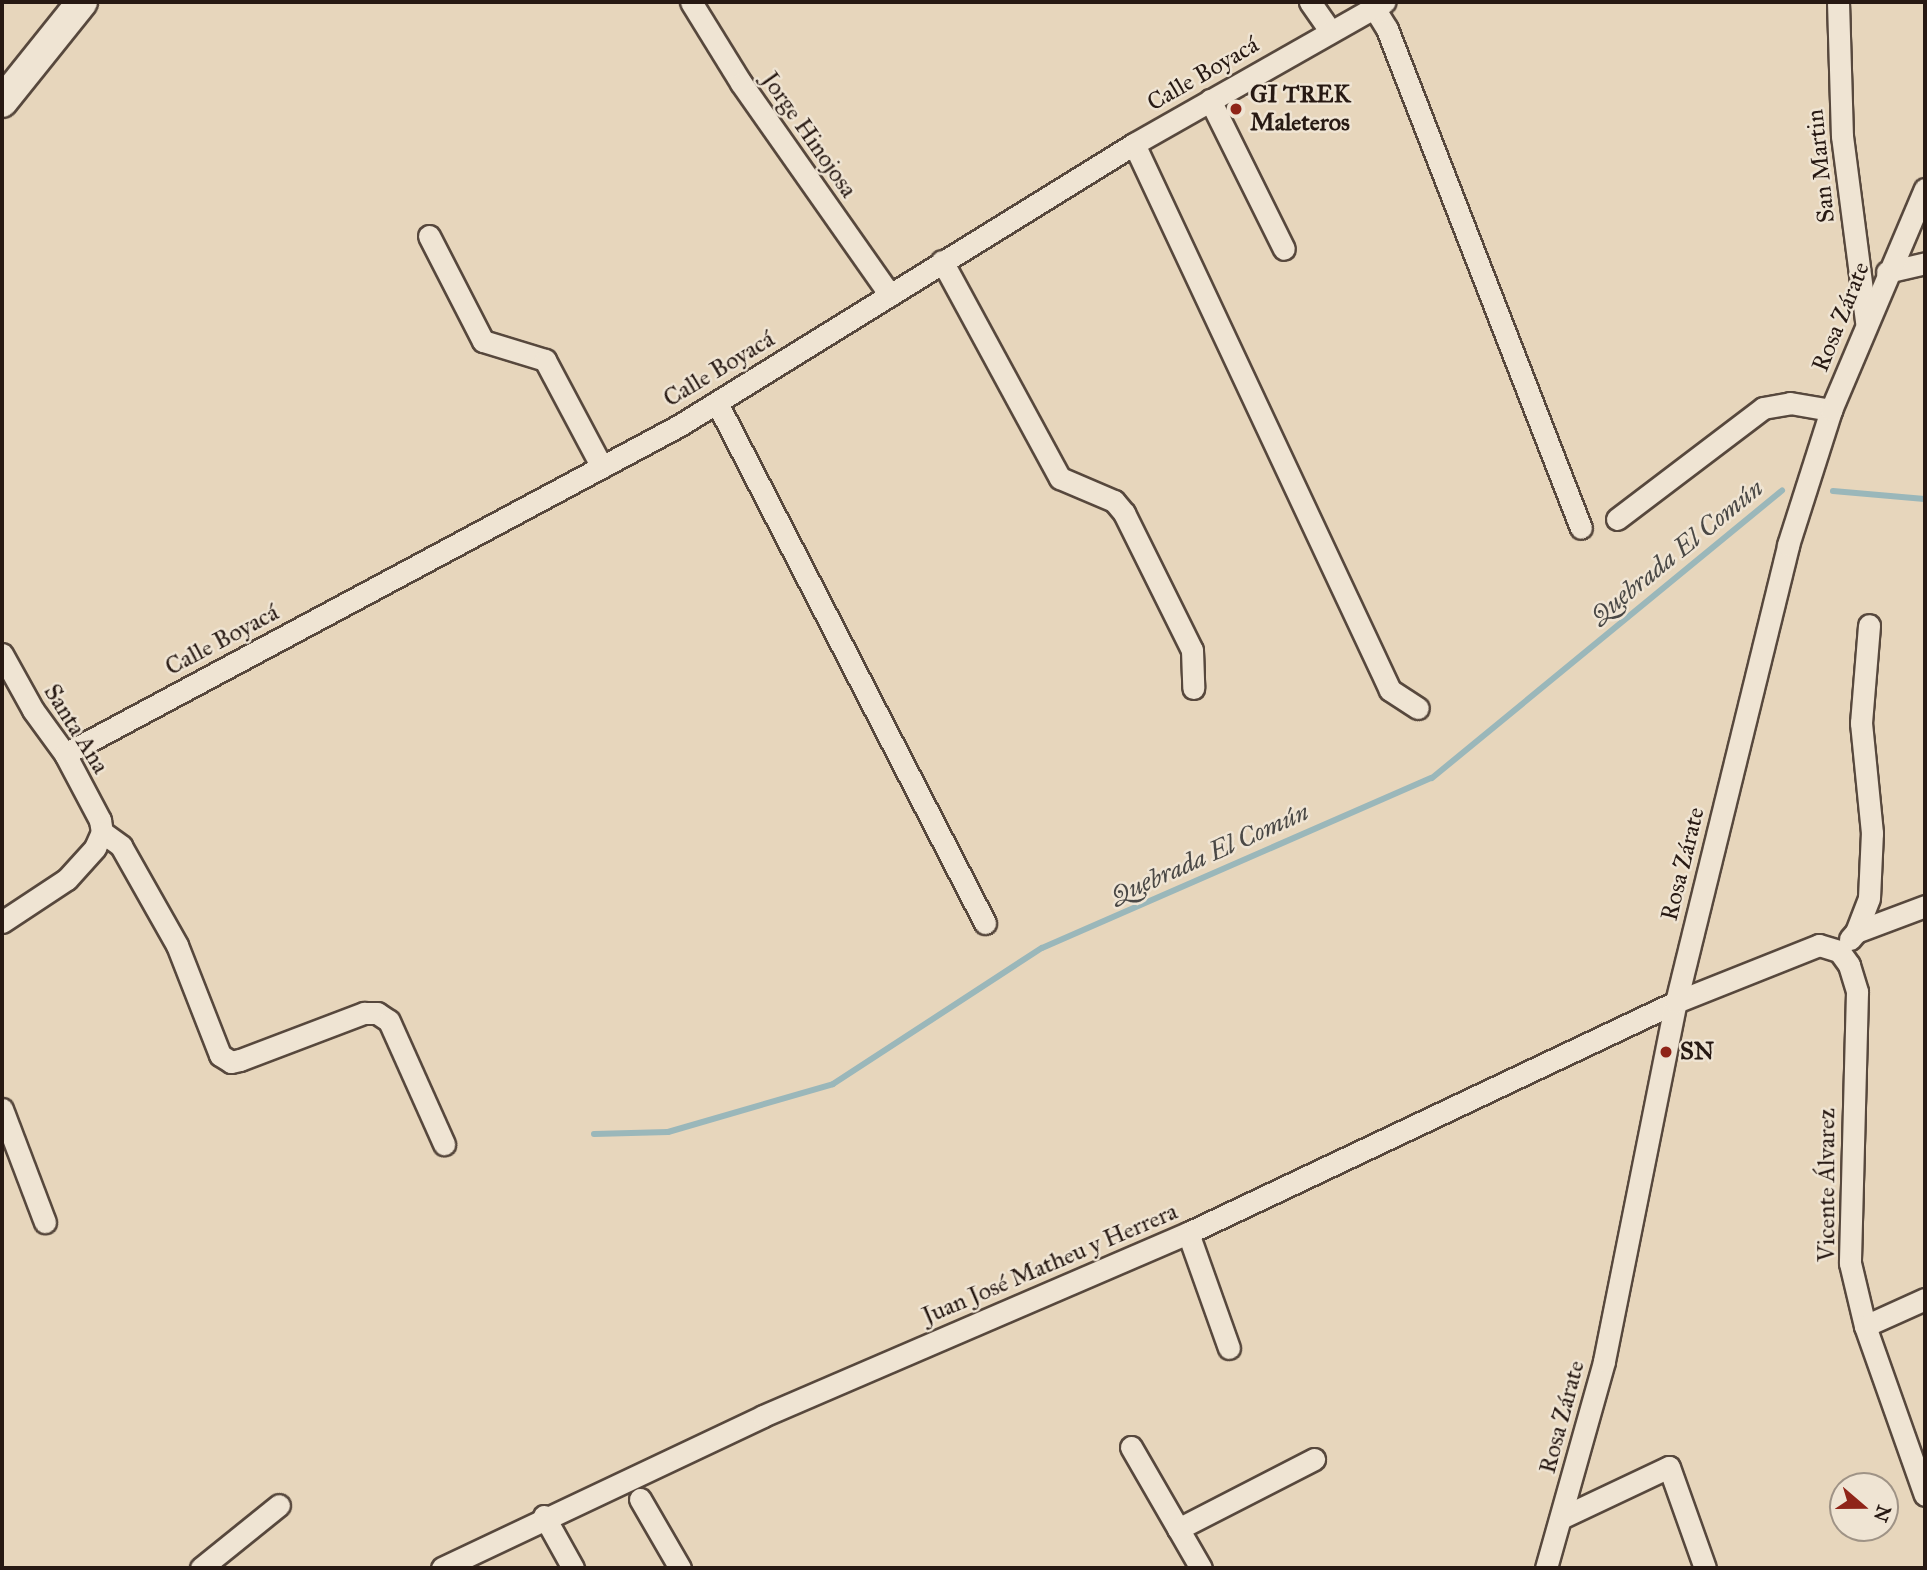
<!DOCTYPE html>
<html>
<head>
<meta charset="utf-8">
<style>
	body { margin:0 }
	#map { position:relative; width:1927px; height:1570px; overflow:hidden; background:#e7d6bc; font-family:"IM FELL Great Primer",serif }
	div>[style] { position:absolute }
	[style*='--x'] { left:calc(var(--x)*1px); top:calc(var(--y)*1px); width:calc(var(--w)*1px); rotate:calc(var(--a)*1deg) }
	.stream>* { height:6px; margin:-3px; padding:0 3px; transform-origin:3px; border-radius:3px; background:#9ab7ba }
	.roads { filter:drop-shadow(2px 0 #57483d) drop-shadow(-2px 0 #57483d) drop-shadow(0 2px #57483d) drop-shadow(0 -2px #57483d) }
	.street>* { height:21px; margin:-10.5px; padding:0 10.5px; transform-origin:10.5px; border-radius:10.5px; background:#efe4d3 }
	.secondary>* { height:30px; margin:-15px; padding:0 15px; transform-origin:15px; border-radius:15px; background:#efe4d3 }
	.dots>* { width:19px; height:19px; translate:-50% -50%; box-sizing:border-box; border:4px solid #efe4d3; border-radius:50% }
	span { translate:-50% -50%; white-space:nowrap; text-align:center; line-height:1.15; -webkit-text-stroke:5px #efe4d3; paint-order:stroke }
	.street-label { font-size:24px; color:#271913 }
	.poi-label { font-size:24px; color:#271913; font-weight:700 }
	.left { translate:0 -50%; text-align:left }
	.water-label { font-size:26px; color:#4a4845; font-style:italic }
	.frame { position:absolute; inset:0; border:4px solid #271913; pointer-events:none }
	.north { position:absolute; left:1829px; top:1472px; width:70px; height:70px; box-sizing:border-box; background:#efe4d3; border:2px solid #9f9386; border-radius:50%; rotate:110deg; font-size:19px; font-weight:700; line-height:28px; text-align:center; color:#271913 }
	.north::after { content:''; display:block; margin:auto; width:24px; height:32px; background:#8f2418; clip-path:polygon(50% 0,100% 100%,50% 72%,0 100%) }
</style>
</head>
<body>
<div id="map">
	<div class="stream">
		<i style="--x:1833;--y:491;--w:92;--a:5"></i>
		<i style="--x:594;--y:1134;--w:74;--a:-1.5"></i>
		<i style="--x:668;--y:1132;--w:172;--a:-16.2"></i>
		<i style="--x:833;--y:1084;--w:249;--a:-33.1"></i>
		<i style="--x:1042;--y:948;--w:425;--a:-23.6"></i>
		<i style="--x:1432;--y:778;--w:453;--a:-39.4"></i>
	</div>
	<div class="roads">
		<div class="street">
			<i style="--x:691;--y:2;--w:95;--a:58.3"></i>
			<i style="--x:741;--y:83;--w:259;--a:54.9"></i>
			<i style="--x:1310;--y:2;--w:35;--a:55"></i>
			<i style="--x:1838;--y:2;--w:134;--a:88.3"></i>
			<i style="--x:1842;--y:136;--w:188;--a:82.6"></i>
			<i style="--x:1374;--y:8;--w:25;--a:58"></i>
			<i style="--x:1387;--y:29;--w:535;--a:68.76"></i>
			<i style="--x:1210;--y:100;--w:166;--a:63.6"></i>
			<i style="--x:1134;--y:144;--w:603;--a:64.88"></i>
			<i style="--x:1390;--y:690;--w:33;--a:33"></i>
			<i style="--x:429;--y:236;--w:118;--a:62.8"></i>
			<i style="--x:483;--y:341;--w:65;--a:17"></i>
			<i style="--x:545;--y:360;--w:121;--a:62"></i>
			<i style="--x:942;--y:261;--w:247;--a:61.5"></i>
			<i style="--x:1060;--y:478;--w:59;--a:23.1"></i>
			<i style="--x:1114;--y:501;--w:16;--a:50"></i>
			<i style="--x:1124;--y:513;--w:153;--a:63.6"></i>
			<i style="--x:1192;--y:650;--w:38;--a:88"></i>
			<i style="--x:1887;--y:272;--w:39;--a:-13"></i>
			<i style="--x:717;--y:403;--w:585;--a:62.73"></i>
			<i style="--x:1617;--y:519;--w:183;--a:-37.2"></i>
			<i style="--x:1763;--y:408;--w:27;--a:-10"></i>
			<i style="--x:1790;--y:403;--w:42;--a:9.7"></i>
			<i style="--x:2;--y:654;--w:64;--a:61"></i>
			<i style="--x:33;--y:710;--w:54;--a:54"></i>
			<i style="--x:65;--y:754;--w:75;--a:62.1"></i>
			<i style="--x:100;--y:820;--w:12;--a:81"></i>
			<i style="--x:102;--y:832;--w:17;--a:114"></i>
			<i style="--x:95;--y:848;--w:42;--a:132.1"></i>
			<i style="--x:67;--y:879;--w:78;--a:146.5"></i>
			<i style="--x:65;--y:754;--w:697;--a:-28.14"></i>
			<i style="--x:680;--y:425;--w:534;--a:-31.76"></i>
			<i style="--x:1134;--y:144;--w:288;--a:-29.6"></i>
			<i style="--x:102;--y:832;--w:24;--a:36"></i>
			<i style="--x:121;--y:846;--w:114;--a:60.5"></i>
			<i style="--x:177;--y:945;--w:118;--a:68.6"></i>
			<i style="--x:220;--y:1055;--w:13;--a:32"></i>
			<i style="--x:231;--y:1062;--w:9;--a:-13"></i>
			<i style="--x:240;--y:1060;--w:133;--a:-20.8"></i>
			<i style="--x:364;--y:1013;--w:13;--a:0"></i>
			<i style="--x:377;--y:1013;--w:14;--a:34"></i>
			<i style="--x:389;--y:1021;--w:135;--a:65.9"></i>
			<i style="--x:1856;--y:932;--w:36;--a:-69"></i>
			<i style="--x:1869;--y:898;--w:65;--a:-87.4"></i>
			<i style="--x:1872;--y:833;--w:111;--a:-95.7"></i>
			<i style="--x:1861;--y:723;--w:98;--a:-85.3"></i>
			<i style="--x:1850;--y:939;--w:9;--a:-49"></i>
			<i style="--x:1856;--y:932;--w:74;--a:-20.6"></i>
			<i style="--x:1839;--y:951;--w:17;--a:54"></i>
			<i style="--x:1849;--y:965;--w:28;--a:73"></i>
			<i style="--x:1857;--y:992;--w:271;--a:91.5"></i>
			<i style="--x:1850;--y:1263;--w:65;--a:76.6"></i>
			<i style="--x:1865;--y:1326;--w:179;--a:70.5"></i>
			<i style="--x:2;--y:1109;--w:121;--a:69.2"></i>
			<i style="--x:1188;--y:1233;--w:122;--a:70.4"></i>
			<i style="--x:1865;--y:1326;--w:66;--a:-24.2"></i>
			<i style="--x:1131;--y:1447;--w:140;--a:60"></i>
			<i style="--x:640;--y:1499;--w:80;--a:59.9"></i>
			<i style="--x:544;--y:1516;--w:60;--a:60.9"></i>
			<i style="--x:1563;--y:1517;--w:117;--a:-25.3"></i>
			<i style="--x:1669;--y:1467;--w:107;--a:70.4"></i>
			<i style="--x:1178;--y:1529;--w:153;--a:-27.2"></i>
			<i style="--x:201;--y:1568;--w:100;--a:-38.9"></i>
			<i style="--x:442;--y:1568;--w:355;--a:-25.3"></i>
			<i style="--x:763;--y:1416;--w:463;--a:-23.3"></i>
			<i style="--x:1188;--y:1233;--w:540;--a:-25.33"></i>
			<i style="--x:1676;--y:1002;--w:154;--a:-21.7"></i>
			<i style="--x:1819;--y:945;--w:21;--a:17"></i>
			<i style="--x:1546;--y:1568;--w:215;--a:-74.3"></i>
			<i style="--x:1604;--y:1361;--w:366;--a:-78.7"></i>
			<i style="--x:1676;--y:1002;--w:471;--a:-76.2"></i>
			<i style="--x:1788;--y:545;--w:142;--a:-72.3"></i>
			<i style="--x:1831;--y:410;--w:240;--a:-67"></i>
		</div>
		<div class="secondary">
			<i style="--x:2;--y:102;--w:128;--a:-51.3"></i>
		</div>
	</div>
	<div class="dots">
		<i style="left:1236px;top:109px;background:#8f2418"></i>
		<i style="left:1666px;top:1052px;background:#8f2418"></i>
	</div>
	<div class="street-label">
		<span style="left:1203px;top:74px;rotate:-30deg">Calle Boyacá</span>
		<span style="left:809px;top:135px;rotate:55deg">Jorge Hinojosa</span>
		<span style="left:1821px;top:166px;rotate:-96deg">San Martin</span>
		<span style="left:1841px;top:317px;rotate:-68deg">Rosa Zárate</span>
		<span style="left:719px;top:369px;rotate:-31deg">Calle Boyacá</span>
		<span style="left:222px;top:640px;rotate:-28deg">Calle Boyacá</span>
		<span style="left:76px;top:729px;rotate:58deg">Santa Ana</span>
		<span style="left:1683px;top:864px;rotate:-76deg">Rosa Zárate</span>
		<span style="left:1827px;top:1185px;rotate:-90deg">Vicente Álvarez</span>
		<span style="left:1050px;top:1264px;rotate:-23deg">Juan José Matheu y Herrera</span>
		<span style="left:1562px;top:1417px;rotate:-75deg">Rosa Zárate</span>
	</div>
	<div class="poi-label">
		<span class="left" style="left:1250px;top:109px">GI TREK<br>Maleteros</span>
		<span class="left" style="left:1680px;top:1052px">SN</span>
	</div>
	<div class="water-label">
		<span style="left:1677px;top:552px;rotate:-39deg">Quebrada El Común</span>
		<span style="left:1210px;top:854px;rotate:-24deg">Quebrada El Común</span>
	</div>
	<div class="frame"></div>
	<div class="north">N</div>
</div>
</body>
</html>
